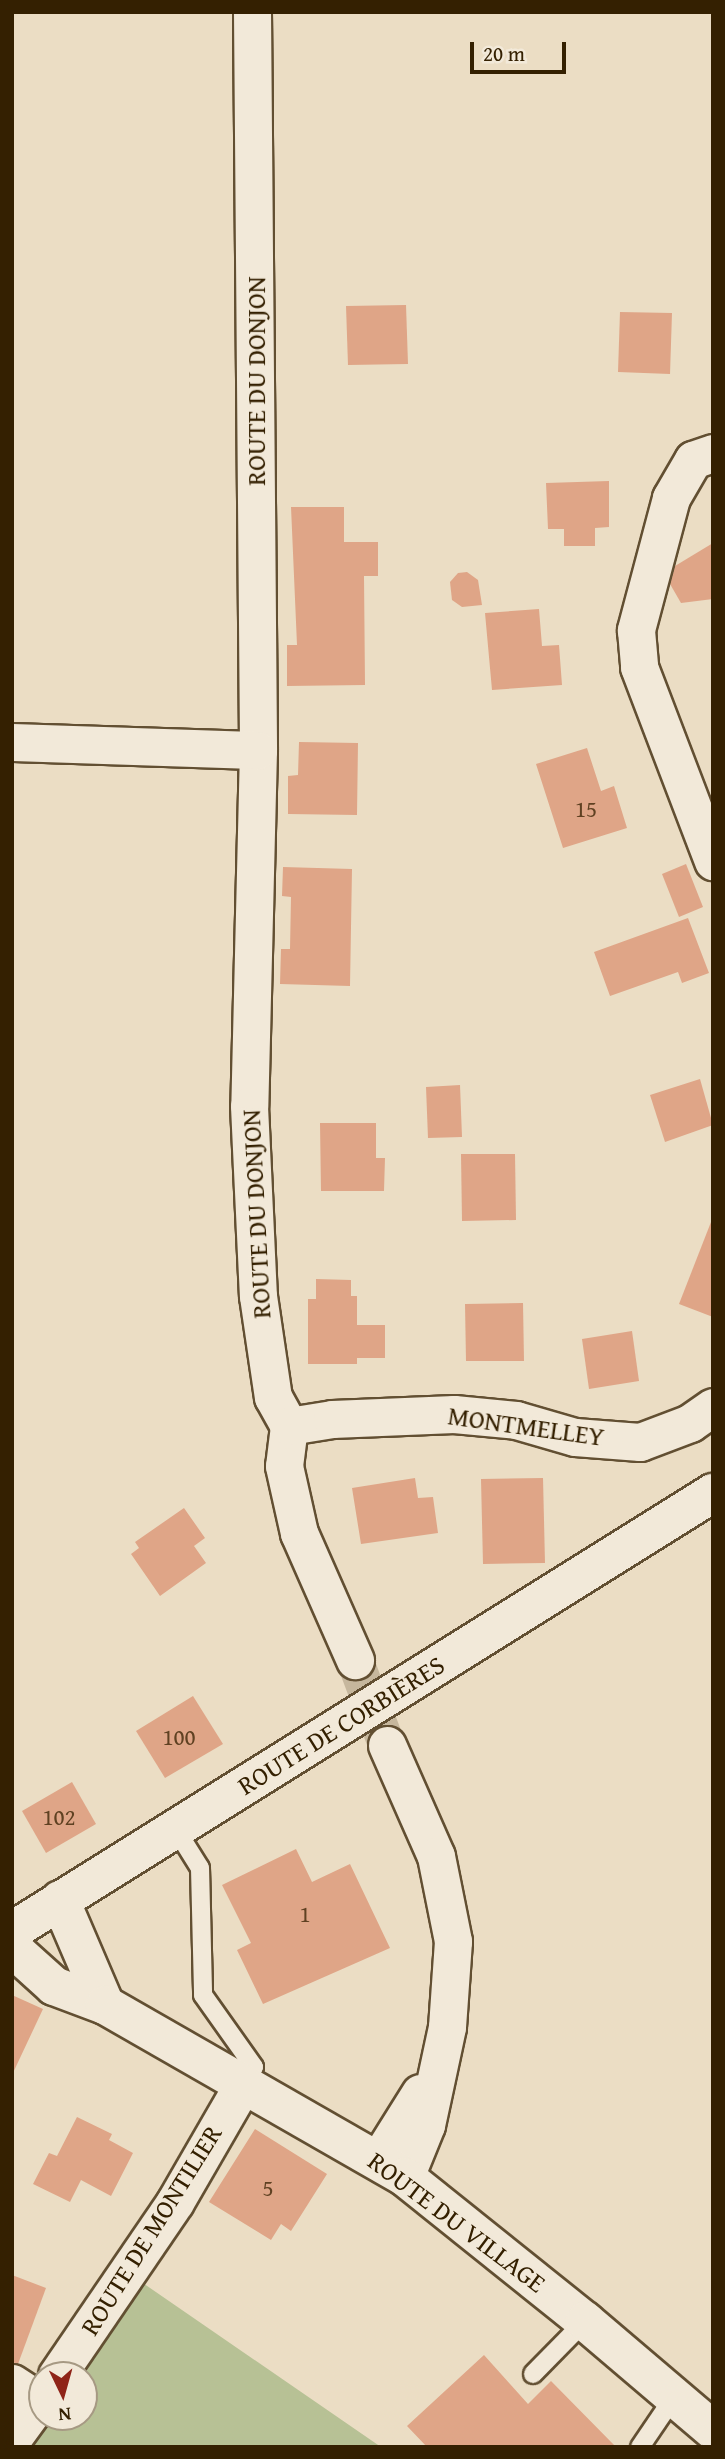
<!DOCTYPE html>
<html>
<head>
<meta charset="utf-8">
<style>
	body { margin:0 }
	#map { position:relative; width:725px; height:2459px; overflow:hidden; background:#ebddc4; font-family:"Gentium Book Plus",serif }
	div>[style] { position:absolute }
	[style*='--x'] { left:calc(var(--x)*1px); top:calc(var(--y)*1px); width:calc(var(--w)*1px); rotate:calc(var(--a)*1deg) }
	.green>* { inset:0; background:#b7c195 }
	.building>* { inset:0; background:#dfa587 }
	.minor-tunnel>* { height:37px; margin-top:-18.5px; transform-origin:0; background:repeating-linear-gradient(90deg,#c6b79d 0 37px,transparent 0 55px) }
	.roads { filter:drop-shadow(2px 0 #624f32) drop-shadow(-2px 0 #624f32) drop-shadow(0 2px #624f32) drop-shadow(0 -2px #624f32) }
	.service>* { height:18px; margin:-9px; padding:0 9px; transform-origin:9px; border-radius:9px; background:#f2e9d9 }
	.minor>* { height:37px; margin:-18.5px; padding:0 18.5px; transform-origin:18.5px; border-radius:18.5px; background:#f2e9d9 }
	.tertiary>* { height:38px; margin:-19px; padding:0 19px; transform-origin:19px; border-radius:19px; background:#f2e9d9 }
	.secondary>* { height:38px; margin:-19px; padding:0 19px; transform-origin:19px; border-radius:19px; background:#f2e9d9 }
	span { translate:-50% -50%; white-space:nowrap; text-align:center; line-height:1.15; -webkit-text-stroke:5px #f2e9d9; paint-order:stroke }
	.number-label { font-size:23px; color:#5f4122 }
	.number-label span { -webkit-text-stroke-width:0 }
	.street-label { font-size:26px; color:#342001 }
	.frame { position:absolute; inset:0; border:14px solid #342001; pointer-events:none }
	.north { position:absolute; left:28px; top:2361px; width:70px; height:70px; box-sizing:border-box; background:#f2e9d9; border:2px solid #a69983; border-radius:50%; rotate:175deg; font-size:19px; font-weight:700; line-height:28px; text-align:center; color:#342001 }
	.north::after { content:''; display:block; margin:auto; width:24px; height:32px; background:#8f2418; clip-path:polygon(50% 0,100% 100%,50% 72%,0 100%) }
	.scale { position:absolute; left:470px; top:42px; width:96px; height:32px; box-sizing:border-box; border:4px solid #342001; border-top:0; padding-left:9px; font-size:21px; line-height:24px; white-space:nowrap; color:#342001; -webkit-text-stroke:5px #f2e9d9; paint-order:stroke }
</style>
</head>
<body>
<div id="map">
	<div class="green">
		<i style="clip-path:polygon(137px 2279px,381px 2447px,26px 2447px,42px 2417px,84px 2417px,84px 2375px,70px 2375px)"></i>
	</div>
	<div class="building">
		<i style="clip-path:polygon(406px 305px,408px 364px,348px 365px,346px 306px)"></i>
		<i style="clip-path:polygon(620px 312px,672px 313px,670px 374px,618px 372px)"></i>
		<i style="clip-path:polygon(609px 481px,609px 527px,595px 528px,595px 546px,564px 546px,564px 529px,548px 529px,546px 483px)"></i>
		<i style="clip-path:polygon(291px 507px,344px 507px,344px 542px,378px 542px,378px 576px,364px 576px,365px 685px,287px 686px,287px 645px,297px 645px)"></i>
		<i style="clip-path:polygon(713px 543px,713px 599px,681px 603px,670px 584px,675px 566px)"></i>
		<i style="clip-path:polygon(467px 572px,478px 580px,482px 605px,462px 607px,452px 600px,450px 582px,458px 573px)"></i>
		<i style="clip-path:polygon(539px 609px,542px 646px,559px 645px,562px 685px,492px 690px,485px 613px)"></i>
		<i style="clip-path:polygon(299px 742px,358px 743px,357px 815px,288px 814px,288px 776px,298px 775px)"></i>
		<i style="clip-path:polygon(587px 748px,601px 791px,614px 786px,627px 828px,563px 848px,536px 764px)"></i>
		<i style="clip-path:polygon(686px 864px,703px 907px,679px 917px,662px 874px)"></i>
		<i style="clip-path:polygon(283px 867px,352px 869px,350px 986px,280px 984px,281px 949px,290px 949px,291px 897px,282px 896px)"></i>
		<i style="clip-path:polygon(688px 918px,709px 973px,682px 983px,678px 972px,610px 996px,594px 952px)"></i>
		<i style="clip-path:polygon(700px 1079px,713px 1125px,665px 1142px,650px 1095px)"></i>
		<i style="clip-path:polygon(460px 1085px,462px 1137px,428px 1138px,426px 1087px)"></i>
		<i style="clip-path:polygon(320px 1123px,376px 1123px,376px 1158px,385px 1158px,384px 1191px,321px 1191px)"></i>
		<i style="clip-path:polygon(461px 1154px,515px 1154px,516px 1220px,462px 1221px)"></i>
		<i style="clip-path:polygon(711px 1222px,713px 1223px,713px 1317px,679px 1304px)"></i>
		<i style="clip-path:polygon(316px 1279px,351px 1280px,351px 1296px,357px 1296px,357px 1325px,385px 1325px,385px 1358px,357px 1358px,357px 1364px,308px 1364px,308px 1299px,316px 1299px)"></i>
		<i style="clip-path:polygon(523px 1303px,524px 1361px,466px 1361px,465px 1304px)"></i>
		<i style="clip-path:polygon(632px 1331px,639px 1381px,589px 1389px,582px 1339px)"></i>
		<i style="clip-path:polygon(415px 1478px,418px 1498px,433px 1497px,438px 1533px,361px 1544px,352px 1488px)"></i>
		<i style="clip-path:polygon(543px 1478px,545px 1563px,483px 1564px,481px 1479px)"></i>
		<i style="clip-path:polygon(184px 1508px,205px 1538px,194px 1546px,206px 1563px,160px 1596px,131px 1554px,139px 1548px,135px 1542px)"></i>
		<i style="clip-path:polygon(193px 1696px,223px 1744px,165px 1778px,136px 1731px)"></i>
		<i style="clip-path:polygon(72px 1782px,96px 1824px,46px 1853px,22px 1811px)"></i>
		<i style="clip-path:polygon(296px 1849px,312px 1882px,350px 1864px,390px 1948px,263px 2004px,237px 1950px,251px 1943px,222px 1885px)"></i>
		<i style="clip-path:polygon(12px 1995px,43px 2009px,12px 2075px)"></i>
		<i style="clip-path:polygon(77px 2117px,112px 2134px,109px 2140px,133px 2153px,111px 2196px,81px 2180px,70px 2202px,33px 2184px,49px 2153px,57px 2156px)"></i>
		<i style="clip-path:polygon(255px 2129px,327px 2174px,291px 2231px,281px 2224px,271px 2240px,209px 2202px)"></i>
		<i style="clip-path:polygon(12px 2275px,46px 2288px,18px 2364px,12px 2362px)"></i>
		<i style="clip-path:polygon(484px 2355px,528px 2404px,551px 2381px,616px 2447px,427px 2447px,407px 2426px)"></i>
	</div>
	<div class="minor-tunnel">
		<i style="--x:355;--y:1660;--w:91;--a:69.4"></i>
	</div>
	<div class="roads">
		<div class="service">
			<i style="--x:175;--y:1828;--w:47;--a:58"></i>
			<i style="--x:200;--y:1868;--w:127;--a:88.6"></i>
			<i style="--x:203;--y:1995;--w:88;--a:54.7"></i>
			<i style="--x:254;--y:2067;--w:20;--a:123"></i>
			<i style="--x:533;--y:2374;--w:74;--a:-45.5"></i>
			<i style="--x:640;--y:2447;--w:60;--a:-55.8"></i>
		</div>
		<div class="minor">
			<i style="--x:252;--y:12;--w:738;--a:89.53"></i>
			<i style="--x:258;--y:750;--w:356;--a:91.4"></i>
			<i style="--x:249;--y:1106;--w:190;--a:87.3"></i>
			<i style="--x:258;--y:1296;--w:102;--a:81.6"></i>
			<i style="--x:273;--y:1397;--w:33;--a:61"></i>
			<i style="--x:289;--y:1426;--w:40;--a:97.1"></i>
			<i style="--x:284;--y:1466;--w:69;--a:77.4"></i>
			<i style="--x:299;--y:1533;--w:139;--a:66.2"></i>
			<i style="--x:713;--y:453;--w:21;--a:161"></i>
			<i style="--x:693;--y:460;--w:44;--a:120.1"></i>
			<i style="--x:671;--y:498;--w:137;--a:104.9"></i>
			<i style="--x:636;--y:630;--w:37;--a:85"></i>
			<i style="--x:639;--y:667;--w:208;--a:69.1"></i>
			<i style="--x:12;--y:742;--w:246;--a:1.9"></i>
			<i style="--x:289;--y:1426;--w:44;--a:-9.2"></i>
			<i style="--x:332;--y:1419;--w:122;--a:-2.3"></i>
			<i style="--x:454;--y:1414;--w:62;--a:5.5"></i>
			<i style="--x:516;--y:1420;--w:61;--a:16.1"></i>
			<i style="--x:575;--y:1437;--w:65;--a:4.4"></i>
			<i style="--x:640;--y:1442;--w:53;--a:-20.8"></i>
			<i style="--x:690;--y:1423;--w:28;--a:-35"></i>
			<i style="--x:387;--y:1745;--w:121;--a:66.2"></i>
			<i style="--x:436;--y:1856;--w:87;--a:78.7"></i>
			<i style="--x:453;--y:1941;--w:86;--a:94"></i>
			<i style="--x:447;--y:2027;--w:100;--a:102.1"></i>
			<i style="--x:426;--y:2125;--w:56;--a:112"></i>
			<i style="--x:378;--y:2160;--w:79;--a:-57.9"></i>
			<i style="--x:57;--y:2375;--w:209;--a:-55.7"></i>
			<i style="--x:175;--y:2202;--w:136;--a:-60"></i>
			<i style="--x:12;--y:2383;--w:33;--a:33"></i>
			<i style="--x:12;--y:2439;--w:51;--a:-53.8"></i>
		</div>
		<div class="tertiary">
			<i style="--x:60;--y:1900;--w:114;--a:66.8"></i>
			<i style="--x:12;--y:1948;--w:57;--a:42.1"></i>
			<i style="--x:54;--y:1986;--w:54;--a:20.4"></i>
			<i style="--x:105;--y:2005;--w:346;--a:29.8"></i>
			<i style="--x:405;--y:2177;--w:231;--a:38.7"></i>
			<i style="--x:585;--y:2321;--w:168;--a:40.4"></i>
		</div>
		<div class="secondary">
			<i style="--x:12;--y:1931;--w:827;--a:-32"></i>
		</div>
	</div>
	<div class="number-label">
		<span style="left:586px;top:809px">15</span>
		<span style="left:179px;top:1737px">100</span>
		<span style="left:59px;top:1817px">102</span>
		<span style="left:305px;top:1914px">1</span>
		<span style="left:268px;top:2188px">5</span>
	</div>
	<div class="street-label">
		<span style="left:256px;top:381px;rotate:-90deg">ROUTE DU DONJON</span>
		<span style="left:256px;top:1214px;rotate:-93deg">ROUTE DU DONJON</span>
		<span style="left:526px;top:1426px;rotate:8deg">MONTMELLEY</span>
		<span style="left:341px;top:1725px;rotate:-32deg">ROUTE DE CORBIÈRES</span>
		<span style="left:457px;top:2222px;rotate:37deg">ROUTE DU VILLAGE</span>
		<span style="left:151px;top:2230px;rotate:-58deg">ROUTE DE MONTILIER</span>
	</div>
	<div class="frame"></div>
	<div class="north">N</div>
	<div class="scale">20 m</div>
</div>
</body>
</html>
